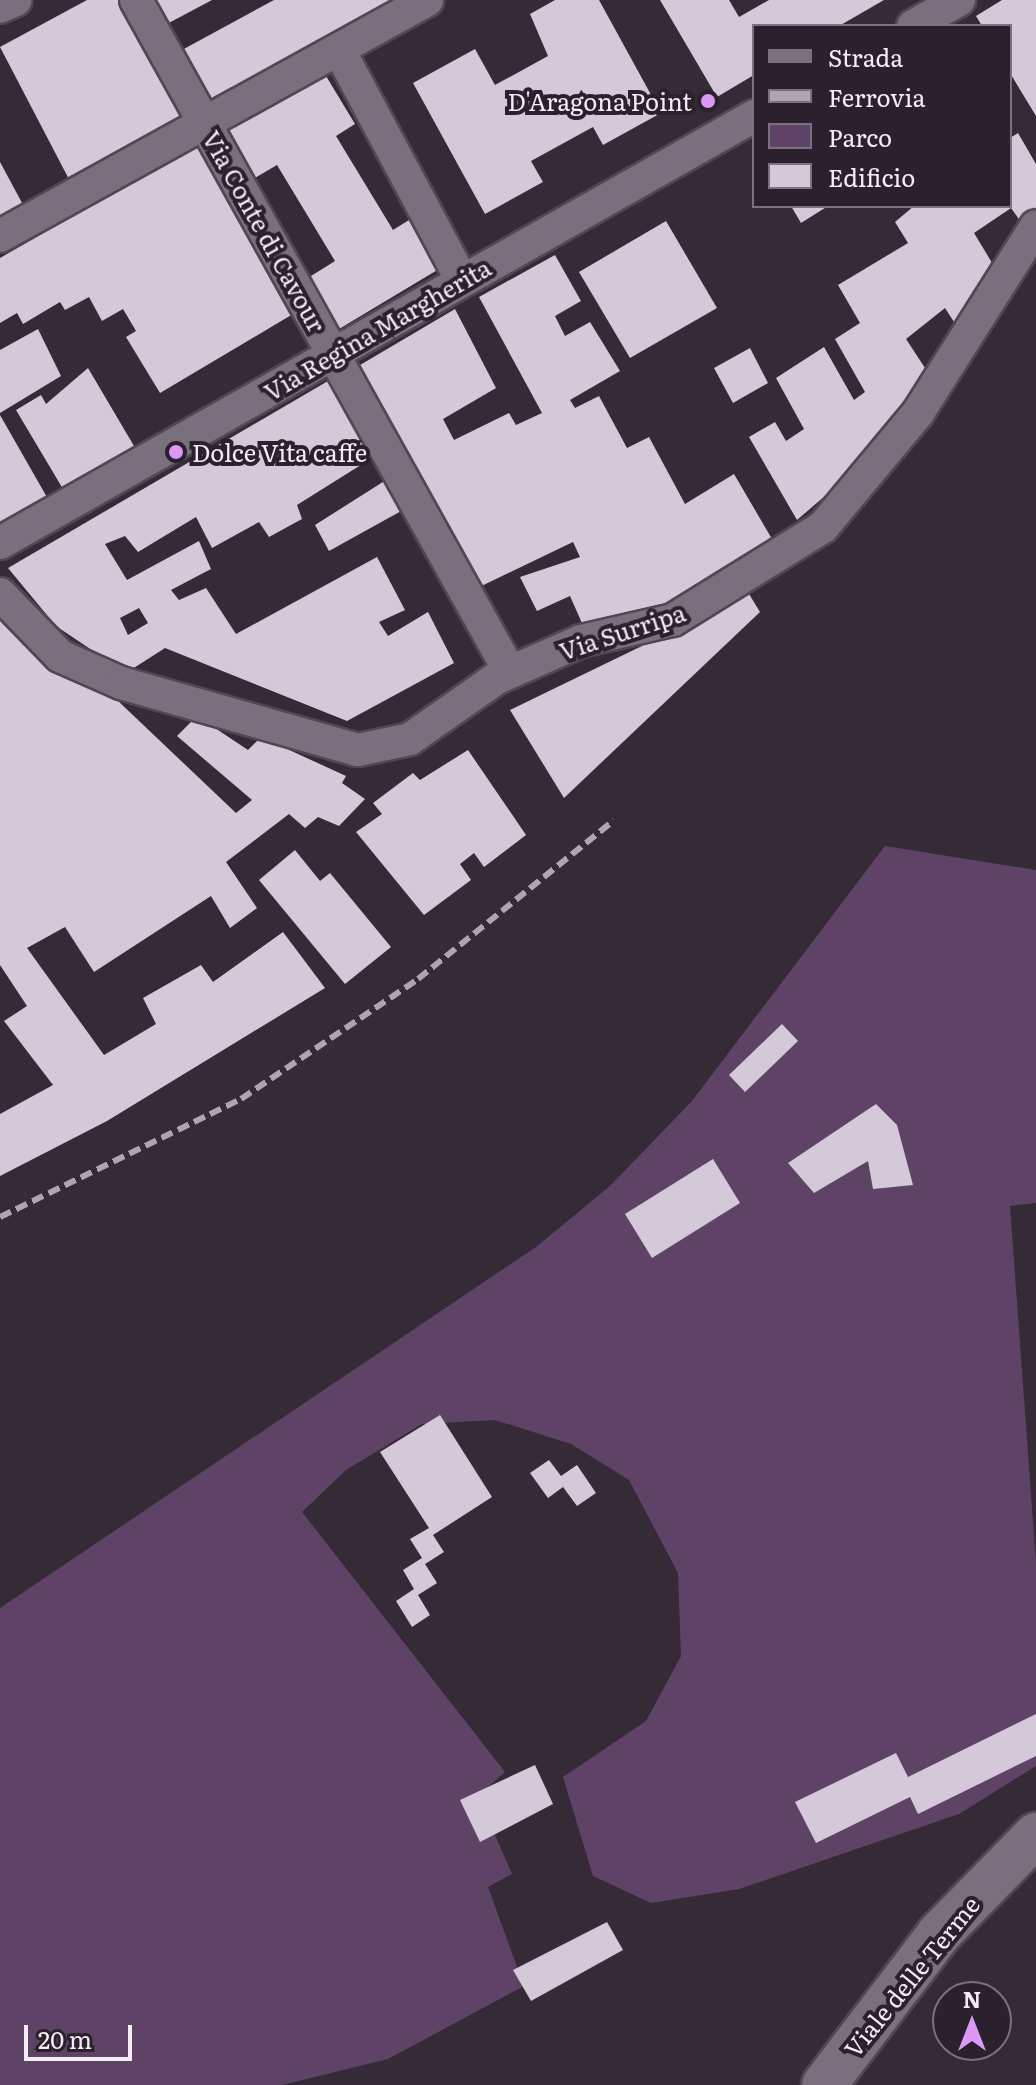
<!DOCTYPE html>
<html>
<head>
<meta charset="utf-8">
<style>
	body { margin:0 }
	#map { position:relative; width:1036px; height:2085px; overflow:hidden; background:#342b37; font-family:Literata,serif }
	div>[style] { position:absolute }
	[style*='--x'] { left:calc(var(--x)*1px); top:calc(var(--y)*1px); width:calc(var(--w)*1px); rotate:calc(var(--a)*1deg) }
	.green>* { inset:0; background:#5e4367 }
	.building>* { inset:0; background:#d4c9d8 }
	.roads { filter:drop-shadow(2px 0 #4f4851) drop-shadow(-2px 0 #4f4851) drop-shadow(0 2px #4f4851) drop-shadow(0 -2px #4f4851) }
	.minor>* { height:32px; margin:-16px; padding:0 16px; transform-origin:16px; border-radius:16px; background:#796f7d }
	.secondary>* { height:44px; margin:-22px; padding:0 22px; transform-origin:22px; border-radius:22px; background:#796f7d }
	.rail>* { height:6px; margin-top:-3px; transform-origin:0; background:repeating-linear-gradient(90deg,#aca6ae 0 12px,transparent 0 18px) }
	.dots>* { width:22px; height:22px; translate:-50% -50%; box-sizing:border-box; border:4px solid #2a212d; border-radius:50% }
	span { translate:-50% -50%; white-space:nowrap; text-align:center; line-height:1.15; -webkit-text-stroke:8px #2a212d; paint-order:stroke }
	.poi-label { font-size:24px; color:#f2edf4 }
	.right { translate:-100% -50%; text-align:right }
	.left { translate:0 -50%; text-align:left }
	.street-label { font-size:24px; color:#f2edf4 }
	.legend { position:absolute; left:752px; top:24px; width:260px; height:184px; box-sizing:border-box; background:#2a212d; border:2px solid #7a737d; margin:0; padding:10px 14px; list-style:none; font-size:24px; color:#f2edf4 }
	.legend li { display:flex; align-items:center; gap:16px; height:40px }
	.legend b { width:40px; border:2px solid #7a737d }
	.north { position:absolute; left:932px; top:1981px; width:80px; height:80px; box-sizing:border-box; background:#2a212d; border:2px solid #7a737d; border-radius:50%; rotate:0deg; font-size:22px; font-weight:700; line-height:32px; text-align:center; color:#f2edf4 }
	.north::after { content:''; display:block; margin:auto; width:28px; height:36px; background:#dc99f4; clip-path:polygon(50% 0,100% 100%,50% 72%,0 100%) }
	.scale { position:absolute; left:24px; top:2025px; width:108px; height:36px; box-sizing:border-box; border:4px solid #f2edf4; border-top:0; padding-left:10px; font-size:24px; line-height:28px; white-space:nowrap; color:#f2edf4; -webkit-text-stroke:6px #2a212d; paint-order:stroke }
</style>
</head>
<body>
<div id="map">
	<div class="green">
		<i style="clip-path:polygon(885px 846px,1036px 870px,1036px 1203px,1010px 1206px,1036px 1563px,1036px 1766px,959px 1814px,739px 1889px,651px 1903px,593px 1876px,563px 1777px,646px 1721px,681px 1656px,678px 1573px,629px 1480px,571px 1444px,495px 1420px,422px 1424px,346px 1470px,302px 1512px,505px 1772px,478px 1796px,512px 1874px,488px 1887px,524px 1986px,388px 2059px,282px 2085px,0 2085px,0 1608px,536px 1247px,610px 1186px,692px 1101px)"></i>
	</div>
	<div class="building">
		<i style="clip-path:polygon(87px 0,126px 0,191px 120px,72px 185px,0 47px)"></i>
		<i style="clip-path:polygon(152px 0,212px 0,165px 25px)"></i>
		<i style="clip-path:polygon(274px 0,403px 0,212px 104px,182px 50px)"></i>
		<i style="clip-path:polygon(555px 0,599px 0,661px 113px,603px 145px,593px 127px,531px 161px,543px 182px,485px 214px,413px 83px,475px 49px,495px 85px,548px 56px,530px 14px)"></i>
		<i style="clip-path:polygon(660px 0,729px 0,739px 17px,769px 0,884px 0,839px 26px,754px 26px,754px 75px,717px 97px)"></i>
		<i style="clip-path:polygon(1002px 0,1036px 0,1036px 116px,1010px 73px,1010px 26px,982px 26px,976px 16px)"></i>
		<i style="clip-path:polygon(323px 71px,355px 124px,336px 136px,393px 230px,409px 220px,439px 269px,334px 332px,303px 281px,335px 261px,277px 165px,248px 182px,219px 134px)"></i>
		<i style="clip-path:polygon(1018px 133px,1036px 164px,1036px 212px,1024px 226px,1011px 208px,974px 233px,994px 266px,956px 325px,945px 308px,906px 339px,927px 371px,854px 471px,797px 520px,749px 437px,775px 422px,786px 441px,804px 429px,776px 378px,824px 347px,854px 400px,865px 392px,835px 339px,860px 323px,838px 285px,908px 243px,895px 222px,914px 206px,1010px 206px,1010px 138px)"></i>
		<i style="clip-path:polygon(201px 142px,293px 314px,160px 393px,126px 337px,136px 331px,123px 309px,102px 321px,89px 297px,65px 310px,60px 302px,23px 324px,17px 313px,0 323px,0 258px)"></i>
		<i style="clip-path:polygon(0 162px,28px 214px,0 229px)"></i>
		<i style="clip-path:polygon(791px 206px,828px 206px,801px 223px)"></i>
		<i style="clip-path:polygon(666px 221px,717px 308px,630px 358px,579px 272px)"></i>
		<i style="clip-path:polygon(555px 255px,581px 301px,555px 316px,565px 336px,590px 322px,620px 371px,570px 400px,575px 408px,599px 396px,627px 448px,649px 437px,685px 504px,734px 474px,772px 539px,722px 578px,589px 639px,570px 596px,537px 611px,520px 577px,580px 557px,573px 542px,473px 590px,355px 368px,455px 309px,496px 388px,443px 419px,454px 440px,509px 413px,516px 425px,542px 413px,479px 297px)"></i>
		<i style="clip-path:polygon(38px 329px,61px 376px,0 413px,0 350px)"></i>
		<i style="clip-path:polygon(750px 348px,768px 383px,733px 403px,714px 368px)"></i>
		<i style="clip-path:polygon(88px 368px,134px 446px,63px 489px,16px 410px,41px 395px,46px 404px)"></i>
		<i style="clip-path:polygon(evenodd,328px 381px,372px 458px,297px 505px,302px 519px,269px 537px,259px 522px,212px 548px,196px 517px,138px 552px,125px 536px,105px 544px,127px 580px,199px 541px,211px 569px,171px 590px,179px 600px,206px 588px,236px 634px,377px 557px,405px 610px,379px 622px,388px 636px,428px 612px,454px 663px,347px 721px,165px 648px,126px 673px,56px 626px,8px 568px,328px 381px,139px 608px,148px 623px,128px 635px,120px 618px,139px 608px)"></i>
		<i style="clip-path:polygon(0 415px,48px 499px,0 525px)"></i>
		<i style="clip-path:polygon(386px 480px,403px 510px,329px 551px,315px 525px)"></i>
		<i style="clip-path:polygon(749px 594px,760px 612px,564px 798px,510px 710px)"></i>
		<i style="clip-path:polygon(0 608px,23px 645px,38px 638px,54px 661px,117px 700px,236px 813px,252px 800px,177px 736px,197px 716px,248px 750px,261px 737px,346px 776px,342px 783px,365px 799px,339px 826px,318px 817px,305px 828px,289px 814px,226px 862px,257px 908px,230px 928px,211px 896px,94px 972px,65px 927px,27px 948px,104px 1055px,156px 1024px,143px 998px,201px 965px,213px 982px,283px 932px,325px 988px,107px 1121px,0 1176px,0 1114px,53px 1085px,4px 1021px,27px 1006px,0 965px)"></i>
		<i style="clip-path:polygon(468px 750px,526px 835px,484px 867px,474px 853px,460px 864px,471px 880px,424px 915px,356px 832px,382px 814px,373px 803px,413px 773px,420px 780px)"></i>
		<i style="clip-path:polygon(295px 850px,320px 881px,330px 873px,391px 947px,345px 984px,259px 880px)"></i>
		<i style="clip-path:polygon(782px 1024px,798px 1041px,745px 1092px,729px 1075px)"></i>
		<i style="clip-path:polygon(876px 1104px,897px 1125px,913px 1185px,873px 1189px,868px 1161px,814px 1193px,788px 1163px)"></i>
		<i style="clip-path:polygon(713px 1159px,740px 1203px,652px 1258px,625px 1214px)"></i>
		<i style="clip-path:polygon(440px 1415px,492px 1497px,433px 1535px,444px 1552px,425px 1564px,437px 1583px,418px 1595px,430px 1615px,412px 1627px,396px 1601px,414px 1589px,403px 1570px,422px 1558px,410px 1539px,429px 1528px,380px 1452px)"></i>
		<i style="clip-path:polygon(549px 1460px,561px 1476px,577px 1465px,596px 1493px,577px 1506px,563px 1487px,548px 1498px,530px 1473px)"></i>
		<i style="clip-path:polygon(1036px 1714px,1036px 1756px,918px 1814px,910px 1797px,816px 1843px,795px 1802px,896px 1753px,908px 1777px)"></i>
		<i style="clip-path:polygon(535px 1765px,553px 1804px,480px 1842px,460px 1800px)"></i>
		<i style="clip-path:polygon(607px 1922px,623px 1950px,531px 2001px,513px 1970px)"></i>
	</div>
	<div class="roads">
		<div class="minor">
			<i style="--x:136;--y:0;--w:769;--a:60.9"></i>
			<i style="--x:0;--y:7;--w:17;--a:-24"></i>
			<i style="--x:913;--y:26;--w:53;--a:-29.5"></i>
			<i style="--x:339;--y:50;--w:261;--a:61.9"></i>
			<i style="--x:0;--y:236;--w:488;--a:-28.9"></i>
			<i style="--x:0;--y:543;--w:867;--a:-29.52"></i>
			<i style="--x:0;--y:594;--w:86;--a:45.9"></i>
			<i style="--x:60;--y:656;--w:67;--a:23.9"></i>
			<i style="--x:121;--y:683;--w:246;--a:15.8"></i>
			<i style="--x:358;--y:750;--w:53;--a:-11.9"></i>
			<i style="--x:410;--y:739;--w:106;--a:-35"></i>
			<i style="--x:497;--y:678;--w:92;--a:-23.8"></i>
			<i style="--x:581;--y:641;--w:94;--a:-12.9"></i>
			<i style="--x:673;--y:620;--w:176;--a:-31.8"></i>
			<i style="--x:823;--y:527;--w:148;--a:-50.2"></i>
			<i style="--x:918;--y:413;--w:221;--a:-57.7"></i>
		</div>
		<div class="secondary">
			<i style="--x:824;--y:2085;--w:190;--a:-52.7"></i>
			<i style="--x:939;--y:1934;--w:139;--a:-45.6"></i>
		</div>
	</div>
	<div class="rail">
		<i style="--x:0;--y:1217;--w:268;--a:-26.1"></i>
		<i style="--x:241;--y:1099;--w:214;--a:-34.1"></i>
		<i style="--x:418;--y:979;--w:252;--a:-39"></i>
	</div>
	<div class="dots">
		<i style="left:708px;top:101px;background:#dc99f4"></i>
		<i style="left:176px;top:452px;background:#dc99f4"></i>
	</div>
	<div class="poi-label">
		<span class="right" style="left:692px;top:101px">D'Aragona Point</span>
		<span class="left" style="left:192px;top:452px">Dolce Vita caffe</span>
	</div>
	<div class="street-label">
		<span style="left:265px;top:231px;rotate:61deg">Via Conte di Cavour</span>
		<span style="left:377px;top:329px;rotate:-30deg">Via Regina Margherita</span>
		<span style="left:622px;top:631px;rotate:-18deg">Via Surripa</span>
		<span style="left:911px;top:1976px;rotate:-51deg">Viale delle Terme</span>
	</div>
	<ul class="legend">
	<li><b style="height:10px;background:#796f7d"></b>Strada</li>
	<li><b style="height:10px;background:#aca6ae"></b>Ferrovia</li>
	<li><b style="height:22px;background:#5e4367"></b>Parco</li>
	<li><b style="height:22px;background:#d4c9d8"></b>Edificio</li>
	</ul>
	<div class="north">N</div>
	<div class="scale">20 m</div>
</div>
</body>
</html>
